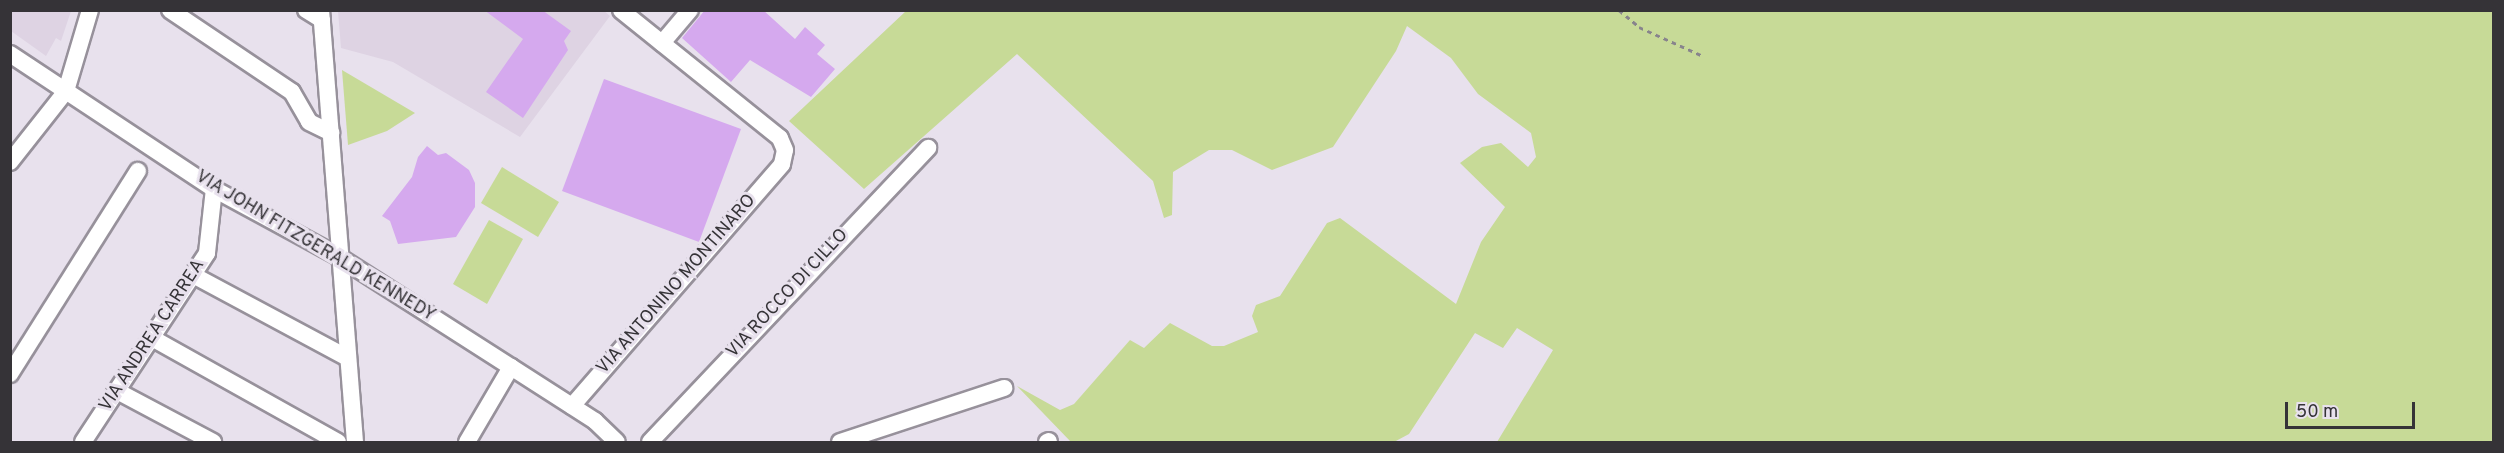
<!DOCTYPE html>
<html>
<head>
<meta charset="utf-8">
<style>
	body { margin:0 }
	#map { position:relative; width:2504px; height:453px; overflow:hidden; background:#e8e1ed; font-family:Overpass,sans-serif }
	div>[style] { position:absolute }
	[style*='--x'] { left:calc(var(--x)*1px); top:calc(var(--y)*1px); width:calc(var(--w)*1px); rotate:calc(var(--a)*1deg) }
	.built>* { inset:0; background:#ded3e3 }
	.green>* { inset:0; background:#c7da97 }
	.building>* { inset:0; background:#d5a9ee }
	.path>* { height:3px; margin-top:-1.5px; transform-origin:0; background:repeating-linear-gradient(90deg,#88848c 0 4.5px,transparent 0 9px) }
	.roads { filter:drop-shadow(2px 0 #97919b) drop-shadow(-2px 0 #97919b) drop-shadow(0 2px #97919b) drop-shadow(0 -2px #97919b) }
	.minor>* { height:16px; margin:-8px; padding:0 8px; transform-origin:8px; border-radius:8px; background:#fff }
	span { translate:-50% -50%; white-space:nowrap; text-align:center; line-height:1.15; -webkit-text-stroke:6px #e8e1ed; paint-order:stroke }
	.street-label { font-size:18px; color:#353337 }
	.frame { position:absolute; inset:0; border:12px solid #353337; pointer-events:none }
	.scale { position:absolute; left:2285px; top:402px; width:130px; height:27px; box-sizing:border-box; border:3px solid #353337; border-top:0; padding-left:8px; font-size:18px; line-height:21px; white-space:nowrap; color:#353337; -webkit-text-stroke:4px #e8e1ed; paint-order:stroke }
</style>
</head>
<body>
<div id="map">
	<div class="built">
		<i style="clip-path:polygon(11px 10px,71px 10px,71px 11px,61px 41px,56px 38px,46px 56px,11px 31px)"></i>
		<i style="clip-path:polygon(603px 10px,610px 16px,520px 137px,393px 62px,341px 48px,338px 11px)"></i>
	</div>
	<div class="green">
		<i style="clip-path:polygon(906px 11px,2493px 11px,2493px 442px,1497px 442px,1553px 350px,1517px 328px,1503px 348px,1475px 333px,1409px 434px,1394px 442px,1071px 442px,1017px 386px,1060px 410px,1074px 404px,1130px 340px,1144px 348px,1170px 323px,1212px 346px,1224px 346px,1258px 332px,1252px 316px,1256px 305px,1280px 296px,1327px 223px,1340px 218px,1456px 304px,1481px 242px,1505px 207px,1460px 163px,1482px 147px,1501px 143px,1528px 167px,1536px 157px,1531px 133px,1478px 94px,1451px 58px,1407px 26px,1396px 51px,1333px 147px,1272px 170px,1232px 150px,1209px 150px,1173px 172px,1172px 215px,1164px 218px,1153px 181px,1017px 54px,864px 189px,789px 121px)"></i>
		<i style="clip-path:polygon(342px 70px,415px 113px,387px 131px,348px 145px)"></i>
		<i style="clip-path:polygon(502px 167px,559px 202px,538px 237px,481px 203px)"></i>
		<i style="clip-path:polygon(489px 220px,523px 239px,487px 304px,453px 284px)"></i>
	</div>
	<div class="building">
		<i style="clip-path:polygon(484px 10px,542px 10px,571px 31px,564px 41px,568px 50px,523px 118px,486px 92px,523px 39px)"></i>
		<i style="clip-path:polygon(705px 10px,763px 10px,795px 39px,805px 27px,825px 45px,817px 54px,835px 69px,811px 97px,750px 60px,731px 82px,682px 38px)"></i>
		<i style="clip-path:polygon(604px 79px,741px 129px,699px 242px,562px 191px)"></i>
		<i style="clip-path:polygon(427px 146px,438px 155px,446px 153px,469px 170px,475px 183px,475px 207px,456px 237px,398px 244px,390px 221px,382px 216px,412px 177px,418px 157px)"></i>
	</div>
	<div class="path">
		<i style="--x:1619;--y:10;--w:26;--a:40"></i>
		<i style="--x:1639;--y:27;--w:70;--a:24.4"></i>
	</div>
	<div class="roads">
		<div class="minor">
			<i style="--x:170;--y:10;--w:147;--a:33.9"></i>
			<i style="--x:292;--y:92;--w:34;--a:60"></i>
			<i style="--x:309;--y:122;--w:25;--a:26"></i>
			<i style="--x:306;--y:10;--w:19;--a:32"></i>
			<i style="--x:321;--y:10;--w:433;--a:85.5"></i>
			<i style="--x:662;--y:43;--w:43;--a:-49.7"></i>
			<i style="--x:10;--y:54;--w:245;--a:33.5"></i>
			<i style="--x:214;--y:189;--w:142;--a:28.5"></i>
			<i style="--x:339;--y:257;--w:204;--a:32.6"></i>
			<i style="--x:511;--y:367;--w:100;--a:32.7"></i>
			<i style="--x:595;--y:421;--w:30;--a:44"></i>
			<i style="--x:10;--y:162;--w:90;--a:-51.7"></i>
			<i style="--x:66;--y:91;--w:84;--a:-73.5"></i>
			<i style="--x:193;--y:275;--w:176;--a:28.2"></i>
			<i style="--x:152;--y:338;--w:213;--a:29.2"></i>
			<i style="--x:10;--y:374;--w:240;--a:-57.8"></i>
			<i style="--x:117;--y:391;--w:109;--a:28"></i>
			<i style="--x:572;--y:406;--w:320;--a:-49"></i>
			<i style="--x:782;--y:164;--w:14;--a:-78"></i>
			<i style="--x:785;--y:150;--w:13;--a:-113"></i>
			<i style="--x:780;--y:138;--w:204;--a:-141.2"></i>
			<i style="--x:83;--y:442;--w:226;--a:-56.7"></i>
			<i style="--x:207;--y:253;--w:64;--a:-83.8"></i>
			<i style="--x:467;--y:442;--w:87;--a:-59.6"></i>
			<i style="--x:650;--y:442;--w:405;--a:-46.6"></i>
			<i style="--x:840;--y:442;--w:173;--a:-18.2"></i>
			<i style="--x:1047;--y:442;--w:2;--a:-27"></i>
		</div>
	</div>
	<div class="street-label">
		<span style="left:315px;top:247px;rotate:31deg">VIA JOHN FITZGERALD KENNEDY</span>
		<span style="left:677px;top:285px;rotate:-49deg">VIA ANTONINO MONTINARO</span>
		<span style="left:788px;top:294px;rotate:-47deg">VIA ROCCO DI CILLO</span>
		<span style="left:153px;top:336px;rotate:-57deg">VIA ANDREA CARREA</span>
	</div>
	<div class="frame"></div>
	<div class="scale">50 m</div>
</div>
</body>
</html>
